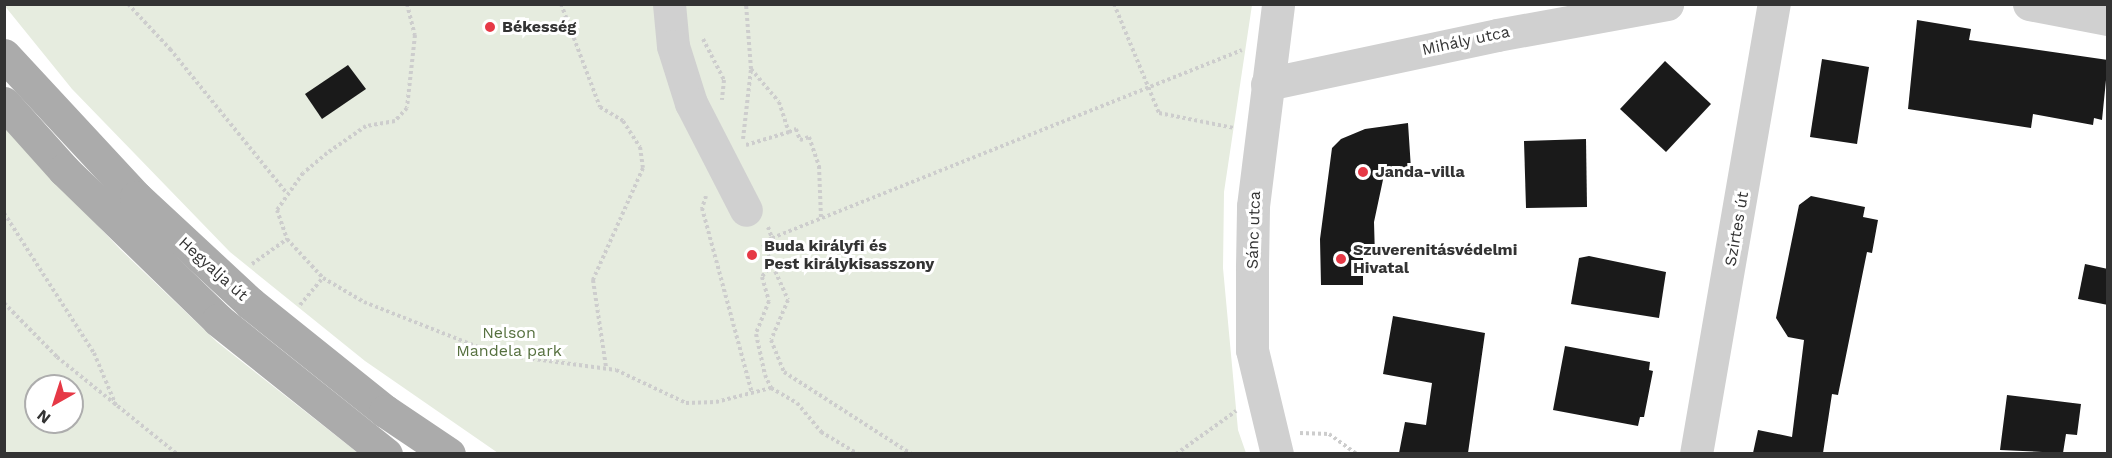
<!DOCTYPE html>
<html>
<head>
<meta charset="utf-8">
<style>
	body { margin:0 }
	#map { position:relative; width:2112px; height:458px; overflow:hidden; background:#fff; font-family:"Work Sans",sans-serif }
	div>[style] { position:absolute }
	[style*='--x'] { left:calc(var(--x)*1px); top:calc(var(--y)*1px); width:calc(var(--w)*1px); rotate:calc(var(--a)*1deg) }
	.green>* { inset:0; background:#e6ecdf }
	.building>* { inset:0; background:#1a1a1a }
	.path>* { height:4px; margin-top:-2px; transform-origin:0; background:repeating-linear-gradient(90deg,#cdcdcd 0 3px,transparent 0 6px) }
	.minor>* { height:33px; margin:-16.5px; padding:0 16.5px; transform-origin:16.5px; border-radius:16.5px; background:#d0d0d0 }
	.major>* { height:33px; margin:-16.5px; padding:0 16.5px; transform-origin:16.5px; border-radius:16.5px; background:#ababab }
	.dots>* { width:16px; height:16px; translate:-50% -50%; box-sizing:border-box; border:3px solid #fff; border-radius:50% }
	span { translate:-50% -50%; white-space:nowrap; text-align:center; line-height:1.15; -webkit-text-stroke:6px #fff; paint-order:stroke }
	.poi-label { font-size:16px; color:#333; font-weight:700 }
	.left { translate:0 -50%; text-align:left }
	.street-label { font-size:16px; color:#333 }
	.park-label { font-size:16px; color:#56703f }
	.frame { position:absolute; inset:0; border:6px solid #333; pointer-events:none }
	.north { position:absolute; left:24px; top:374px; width:60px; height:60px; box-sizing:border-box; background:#fff; border:2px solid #adadad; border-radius:50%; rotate:219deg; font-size:16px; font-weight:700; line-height:24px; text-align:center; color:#333 }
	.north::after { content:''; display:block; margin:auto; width:21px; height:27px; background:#e63946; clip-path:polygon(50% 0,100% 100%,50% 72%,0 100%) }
</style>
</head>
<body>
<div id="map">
	<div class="green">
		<i style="clip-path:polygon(4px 5px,1252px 5px,1224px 192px,1223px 268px,1238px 430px,1246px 453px,498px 453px,365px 361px,230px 252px,72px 89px)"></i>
		<i style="clip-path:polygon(evenodd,4px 127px,120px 249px,217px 342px,358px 453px,5px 453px,4px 127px,36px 386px,72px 386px,72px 422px,36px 422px,36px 386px)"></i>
	</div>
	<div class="building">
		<i style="clip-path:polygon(1917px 20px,1971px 29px,1969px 40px,2108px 60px,2102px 120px,2094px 118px,2093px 125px,2033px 114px,2031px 128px,1908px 109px)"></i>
		<i style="clip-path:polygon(1822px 59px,1869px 67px,1857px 144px,1810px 137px)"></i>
		<i style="clip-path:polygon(1665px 61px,1711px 104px,1666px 152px,1620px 109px)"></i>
		<i style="clip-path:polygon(348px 65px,366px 89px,322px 119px,305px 94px)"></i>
		<i style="clip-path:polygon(1408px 123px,1411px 169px,1384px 175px,1374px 222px,1375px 257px,1363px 257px,1363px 285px,1321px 285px,1320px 239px,1332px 148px,1341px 139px,1365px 129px)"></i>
		<i style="clip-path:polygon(1586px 139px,1587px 207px,1526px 208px,1524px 141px)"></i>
		<i style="clip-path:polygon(1811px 196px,1865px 207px,1863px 217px,1878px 220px,1872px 253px,1867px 252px,1838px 395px,1832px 394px,1823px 453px,1753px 453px,1758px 430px,1792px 437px,1804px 340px,1788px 337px,1776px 318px,1799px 205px)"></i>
		<i style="clip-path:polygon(1589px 256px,1666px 272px,1659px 318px,1571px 304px,1579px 258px)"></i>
		<i style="clip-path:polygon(2085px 264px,2108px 269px,2108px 305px,2078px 299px)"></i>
		<i style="clip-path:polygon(1393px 316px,1485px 333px,1468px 453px,1399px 453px,1405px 422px,1426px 425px,1432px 383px,1383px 374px)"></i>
		<i style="clip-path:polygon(1565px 346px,1650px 362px,1649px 370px,1653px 371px,1644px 417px,1640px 417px,1638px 426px,1553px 410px)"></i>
		<i style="clip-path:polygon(2007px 395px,2081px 404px,2077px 435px,2066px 434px,2063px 453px,2000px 450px)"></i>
	</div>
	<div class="path">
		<i style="--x:128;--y:4;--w:62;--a:47"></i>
		<i style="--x:170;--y:49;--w:184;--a:51"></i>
		<i style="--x:407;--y:4;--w:32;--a:76"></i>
		<i style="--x:415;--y:35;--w:73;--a:96.3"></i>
		<i style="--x:407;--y:108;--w:18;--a:133"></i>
		<i style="--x:395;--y:121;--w:29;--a:170"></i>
		<i style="--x:366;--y:126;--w:47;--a:145.3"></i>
		<i style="--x:327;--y:153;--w:31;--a:140"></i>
		<i style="--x:303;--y:173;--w:45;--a:125.1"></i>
		<i style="--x:277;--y:210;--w:31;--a:71"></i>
		<i style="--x:287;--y:239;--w:53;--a:47.3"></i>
		<i style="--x:323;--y:278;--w:48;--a:30.3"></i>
		<i style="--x:364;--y:302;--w:142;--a:21.5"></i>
		<i style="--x:496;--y:354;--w:121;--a:7.6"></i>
		<i style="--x:616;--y:370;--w:77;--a:25.2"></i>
		<i style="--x:686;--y:403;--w:30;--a:-2"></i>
		<i style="--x:716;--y:402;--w:57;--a:-14.3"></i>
		<i style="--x:561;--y:4;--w:110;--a:69.3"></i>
		<i style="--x:600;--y:107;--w:27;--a:31"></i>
		<i style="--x:623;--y:121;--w:31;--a:57"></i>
		<i style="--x:640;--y:147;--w:21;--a:82"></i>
		<i style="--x:643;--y:168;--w:123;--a:114.1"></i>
		<i style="--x:593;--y:280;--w:88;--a:81.5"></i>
		<i style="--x:1114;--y:4;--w:118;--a:67.6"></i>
		<i style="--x:1159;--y:113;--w:76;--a:11.3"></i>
		<i style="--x:703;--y:39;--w:46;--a:62.9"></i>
		<i style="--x:724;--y:80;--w:20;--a:96"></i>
		<i style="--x:751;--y:69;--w:43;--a:49.7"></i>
		<i style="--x:779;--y:102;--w:32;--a:72"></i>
		<i style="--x:789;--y:132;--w:8;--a:-23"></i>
		<i style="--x:796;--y:129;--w:12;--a:70"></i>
		<i style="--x:800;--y:140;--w:9;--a:-18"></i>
		<i style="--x:809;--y:137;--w:31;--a:71"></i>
		<i style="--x:819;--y:166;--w:53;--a:87.8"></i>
		<i style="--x:743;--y:139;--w:70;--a:-83.5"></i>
		<i style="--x:751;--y:69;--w:65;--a:-94.4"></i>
		<i style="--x:746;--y:145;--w:45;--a:-16.8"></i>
		<i style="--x:706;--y:196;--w:13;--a:108"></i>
		<i style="--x:702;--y:208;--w:192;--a:74.9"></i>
		<i style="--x:4;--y:213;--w:166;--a:57.3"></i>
		<i style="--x:94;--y:353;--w:60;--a:67.3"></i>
		<i style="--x:768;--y:227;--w:12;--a:70"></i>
		<i style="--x:772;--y:238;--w:11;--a:146"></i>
		<i style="--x:763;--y:244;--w:61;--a:65.9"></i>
		<i style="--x:788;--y:300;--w:43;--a:113"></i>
		<i style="--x:771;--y:340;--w:35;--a:68"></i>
		<i style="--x:784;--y:372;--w:151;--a:32.8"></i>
		<i style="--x:772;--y:238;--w:506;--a:-21.8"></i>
		<i style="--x:252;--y:264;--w:43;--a:-35.5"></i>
		<i style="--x:771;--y:264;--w:16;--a:125"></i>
		<i style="--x:762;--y:277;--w:25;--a:74"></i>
		<i style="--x:769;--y:301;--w:35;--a:112"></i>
		<i style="--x:756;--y:334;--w:42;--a:77.6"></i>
		<i style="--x:765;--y:375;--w:14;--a:65"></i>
		<i style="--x:771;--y:388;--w:30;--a:30"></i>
		<i style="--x:797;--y:403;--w:38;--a:50"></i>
		<i style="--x:821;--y:432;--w:43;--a:30.7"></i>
		<i style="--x:4;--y:303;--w:76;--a:45.5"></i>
		<i style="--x:57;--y:357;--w:154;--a:38.9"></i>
		<i style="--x:300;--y:305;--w:35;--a:-50"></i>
		<i style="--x:1300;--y:433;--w:29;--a:2"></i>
		<i style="--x:1329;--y:434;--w:34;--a:36"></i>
		<i style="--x:1176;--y:454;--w:74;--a:-35.6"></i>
	</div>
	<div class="minor">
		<i style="--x:669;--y:4;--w:42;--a:84.6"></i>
		<i style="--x:673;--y:46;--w:60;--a:72.5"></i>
		<i style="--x:691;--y:103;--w:120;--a:62.8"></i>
		<i style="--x:2029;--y:4;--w:80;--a:10.8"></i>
		<i style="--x:1267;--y:84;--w:235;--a:-12"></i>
		<i style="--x:1497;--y:35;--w:173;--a:-10.3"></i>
		<i style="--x:1277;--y:454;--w:107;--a:-103.5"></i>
		<i style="--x:1252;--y:350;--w:84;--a:-90"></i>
		<i style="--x:1252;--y:266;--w:60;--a:-89"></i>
		<i style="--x:1253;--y:206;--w:204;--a:-82.9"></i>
		<i style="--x:1696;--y:454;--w:457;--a:-80.2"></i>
	</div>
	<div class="major">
		<i style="--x:4;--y:55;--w:194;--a:47.1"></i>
		<i style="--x:136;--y:197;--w:156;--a:42.9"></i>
		<i style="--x:250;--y:303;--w:173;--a:38.7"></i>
		<i style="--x:385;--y:411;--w:77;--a:33.9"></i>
		<i style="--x:4;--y:103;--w:90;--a:48.2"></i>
		<i style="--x:64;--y:170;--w:215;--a:44.2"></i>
		<i style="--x:218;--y:320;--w:215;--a:38.6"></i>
	</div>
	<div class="dots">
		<i style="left:490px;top:27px;background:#e63946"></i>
		<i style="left:1363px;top:172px;background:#e63946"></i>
		<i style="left:752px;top:255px;background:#e63946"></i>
		<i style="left:1341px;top:259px;background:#e63946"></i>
	</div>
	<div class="poi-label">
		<span class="left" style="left:502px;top:27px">Békesség</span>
		<span class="left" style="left:1375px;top:172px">Janda-villa</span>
		<span class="left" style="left:764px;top:255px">Buda királyfi és<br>Pest királykisasszony</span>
		<span class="left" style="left:1353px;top:259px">Szuverenitásvédelmi<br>Hivatal</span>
	</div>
	<div class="street-label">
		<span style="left:1466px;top:41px;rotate:-12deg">Mihály utca</span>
		<span style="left:1737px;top:229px;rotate:-80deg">Szirtes út</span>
		<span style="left:1254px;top:230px;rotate:-88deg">Sánc utca</span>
		<span style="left:213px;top:269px;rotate:42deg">Hegyalja út</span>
	</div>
	<div class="park-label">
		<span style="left:509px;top:342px">Nelson<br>Mandela park</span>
	</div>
	<div class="frame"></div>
	<div class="north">N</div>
</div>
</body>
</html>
